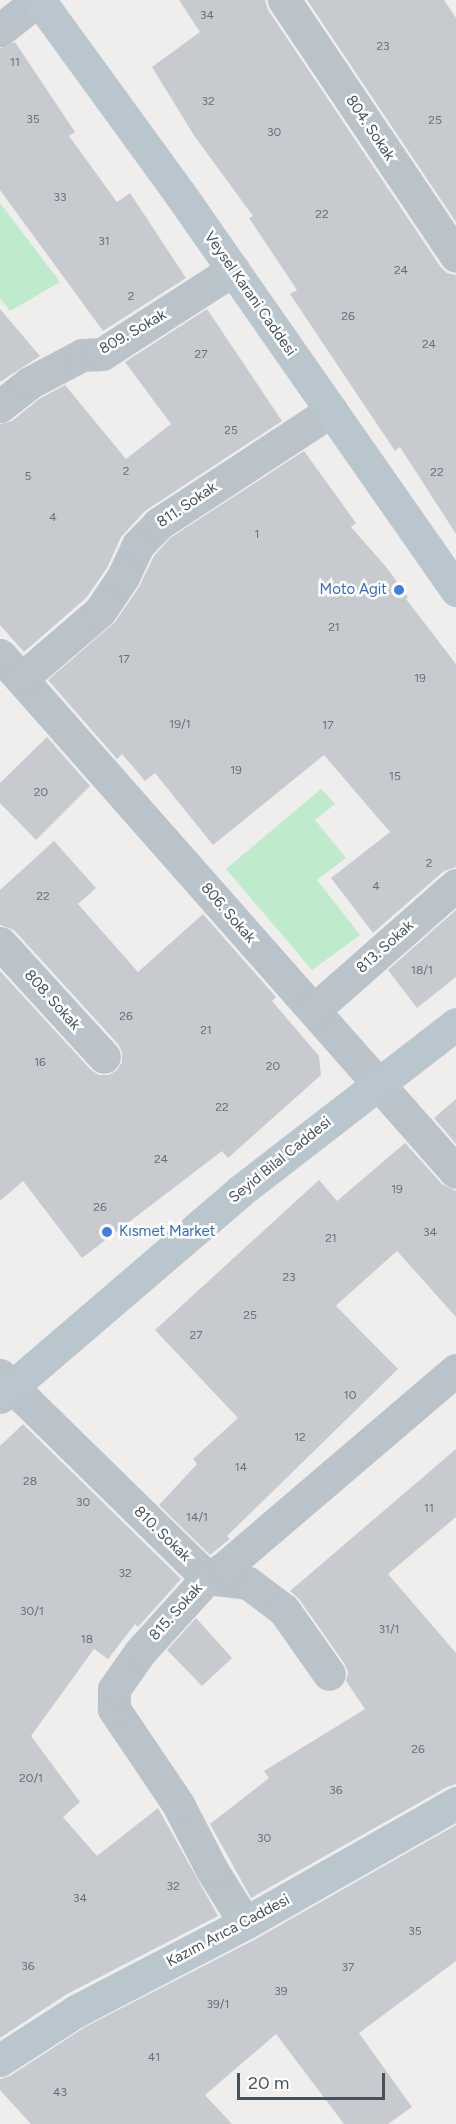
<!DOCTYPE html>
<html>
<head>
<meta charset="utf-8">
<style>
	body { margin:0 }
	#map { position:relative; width:456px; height:2124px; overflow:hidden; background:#f0eded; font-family:Figtree,sans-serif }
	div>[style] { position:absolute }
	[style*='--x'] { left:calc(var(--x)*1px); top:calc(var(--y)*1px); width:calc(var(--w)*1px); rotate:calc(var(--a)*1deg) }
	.green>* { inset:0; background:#bdebcb }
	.building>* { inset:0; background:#c7cbd0 }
	.street>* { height:33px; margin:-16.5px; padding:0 16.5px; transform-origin:16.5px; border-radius:16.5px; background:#b9c3c9 }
	.secondary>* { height:33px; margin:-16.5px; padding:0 16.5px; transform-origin:16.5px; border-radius:16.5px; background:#bac6ce }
	.dots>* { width:16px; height:16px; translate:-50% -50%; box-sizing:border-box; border:3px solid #fff; border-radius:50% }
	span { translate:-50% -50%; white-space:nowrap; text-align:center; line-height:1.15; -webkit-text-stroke:5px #fff; paint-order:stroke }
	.number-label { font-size:12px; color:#677077 }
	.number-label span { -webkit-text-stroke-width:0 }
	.street-label { font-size:15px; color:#475259 }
	.shop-label { font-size:15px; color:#366cbe }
	.right { translate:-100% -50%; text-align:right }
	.left { translate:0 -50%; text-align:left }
	.scale { position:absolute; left:237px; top:2073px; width:148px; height:27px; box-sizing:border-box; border:3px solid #475259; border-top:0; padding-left:8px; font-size:18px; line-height:21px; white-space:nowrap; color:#475259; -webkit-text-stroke:4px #fff; paint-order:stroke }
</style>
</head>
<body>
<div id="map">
	<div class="green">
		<i style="clip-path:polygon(0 203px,60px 282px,10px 311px,0 298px)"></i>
		<i style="clip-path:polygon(321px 789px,335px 804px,315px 820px,346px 858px,317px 880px,360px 935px,312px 970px,226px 869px)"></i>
	</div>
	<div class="building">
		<i style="clip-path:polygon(179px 0,265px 0,268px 10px,440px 266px,447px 273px,456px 275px,456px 534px,400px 447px,395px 451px,290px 294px,297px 290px,249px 218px,253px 216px,195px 137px,152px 67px,200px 32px)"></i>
		<i style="clip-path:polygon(307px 0,444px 0,456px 18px,456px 222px)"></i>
		<i style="clip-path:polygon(15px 42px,75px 132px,69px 136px,117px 202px,130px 193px,186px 278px,103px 331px,0 190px,0 48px)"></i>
		<i style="clip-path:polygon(0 309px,40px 356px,0 382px)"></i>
		<i style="clip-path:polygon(207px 309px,282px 421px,145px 511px,121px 537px,107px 568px,86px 598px,24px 652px,0 625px,0 424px,12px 421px,39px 399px,65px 385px,126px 459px,171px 424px,125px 362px)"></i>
		<i style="clip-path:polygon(304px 451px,356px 523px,351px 527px,387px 568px,408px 597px,406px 599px,456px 664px,456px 867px,444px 871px,373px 933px,331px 878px,390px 832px,324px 755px,213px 845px,155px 773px,145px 781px,122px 754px,117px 759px,48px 680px,115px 622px,139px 587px,154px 556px,170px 538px)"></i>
		<i style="clip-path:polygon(47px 737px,90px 786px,36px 840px,0 803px,0 783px)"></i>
		<i style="clip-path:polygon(54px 841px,96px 888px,78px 904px,138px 972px,203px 914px,276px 997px,272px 1001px,319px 1056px,321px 1075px,228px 1158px,222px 1151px,82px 1258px,23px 1181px,0 1201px,0 971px,91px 1070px,99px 1075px,109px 1075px,117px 1070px,122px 1062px,122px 1052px,118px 1044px,14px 930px,0 925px,0 890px)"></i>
		<i style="clip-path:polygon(456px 910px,456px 977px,417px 1008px,388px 970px)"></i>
		<i style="clip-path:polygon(456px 1099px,456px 1144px,434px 1118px)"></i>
		<i style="clip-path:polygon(405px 1143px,442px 1184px,456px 1191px,456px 1317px,397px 1251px,341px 1301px,336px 1306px,398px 1369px,227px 1536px,230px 1539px,210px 1555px,159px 1505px,197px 1464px,193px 1459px,238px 1418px,155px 1330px,319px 1180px,337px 1201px)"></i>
		<i style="clip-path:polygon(23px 1424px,181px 1579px,138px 1627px,135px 1624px,108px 1659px,94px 1649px,31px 1736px,80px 1802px,63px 1817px,97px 1856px,158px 1808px,218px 1916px,67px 1994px,0 2038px,0 1446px)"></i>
		<i style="clip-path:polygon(456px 1449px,456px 1517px,388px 1574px,456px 1653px,456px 1784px,447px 1787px,251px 1898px,210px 1824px,269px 1778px,264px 1771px,365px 1709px,346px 1681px,348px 1672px,344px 1663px,299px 1599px,290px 1591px)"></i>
		<i style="clip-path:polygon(196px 1618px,232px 1658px,202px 1686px,167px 1650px)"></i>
		<i style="clip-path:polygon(456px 1825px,456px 1961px,359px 2033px,412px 2107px,388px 2124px,344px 2124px,276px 2034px,205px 2095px,232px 2124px,31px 2124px,0 2090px,0 2079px,10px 2076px,85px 2027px,254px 1940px)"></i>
	</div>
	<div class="street">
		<i style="--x:284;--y:0;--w:308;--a:56.1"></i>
		<i style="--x:0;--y:30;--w:48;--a:-38.3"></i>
		<i style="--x:0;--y:406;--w:37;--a:-38"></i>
		<i style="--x:29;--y:383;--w:60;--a:-27.8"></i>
		<i style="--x:82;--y:355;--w:20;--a:-3"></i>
		<i style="--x:102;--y:354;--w:156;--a:-32.7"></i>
		<i style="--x:0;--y:655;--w:689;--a:48.59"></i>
		<i style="--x:21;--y:679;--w:104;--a:-40.7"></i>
		<i style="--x:100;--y:611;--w:41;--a:-55.9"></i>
		<i style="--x:123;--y:577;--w:35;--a:-65"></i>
		<i style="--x:138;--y:545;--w:29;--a:-46"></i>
		<i style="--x:158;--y:524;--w:207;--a:-33.2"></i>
		<i style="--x:0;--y:943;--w:154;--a:47.6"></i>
		<i style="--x:314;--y:1010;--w:189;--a:-41.4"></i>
		<i style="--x:0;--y:1375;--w:290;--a:44.4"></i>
		<i style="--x:207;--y:1578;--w:41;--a:7"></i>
		<i style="--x:248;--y:1583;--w:45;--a:36.9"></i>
		<i style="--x:284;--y:1610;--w:78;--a:54.9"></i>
		<i style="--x:245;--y:1923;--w:62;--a:-121.9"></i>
		<i style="--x:212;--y:1870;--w:74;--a:-117.3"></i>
		<i style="--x:178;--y:1804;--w:115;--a:-124"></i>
		<i style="--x:114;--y:1709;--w:20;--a:-90"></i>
		<i style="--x:114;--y:1689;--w:45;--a:-54.9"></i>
		<i style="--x:140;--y:1652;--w:100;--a:-47.8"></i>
		<i style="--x:207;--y:1578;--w:20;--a:-30"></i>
		<i style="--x:224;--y:1568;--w:305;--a:-40.5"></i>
	</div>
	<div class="secondary">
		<i style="--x:39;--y:0;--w:240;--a:54"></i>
		<i style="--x:180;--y:194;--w:483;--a:55.1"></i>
		<i style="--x:0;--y:1397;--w:316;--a:-40.6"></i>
		<i style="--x:240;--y:1191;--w:273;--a:-37.7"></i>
		<i style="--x:0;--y:2060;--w:90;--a:-32.8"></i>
		<i style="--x:76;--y:2011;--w:191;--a:-27.5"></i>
		<i style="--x:245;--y:1923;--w:243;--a:-29.6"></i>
	</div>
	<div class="dots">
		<i style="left:399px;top:590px;background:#3f7fe0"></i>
		<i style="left:107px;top:1232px;background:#3f7fe0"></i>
	</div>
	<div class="number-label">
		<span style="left:207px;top:16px">34</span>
		<span style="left:383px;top:47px">23</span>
		<span style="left:15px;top:63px">11</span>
		<span style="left:208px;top:102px">32</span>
		<span style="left:33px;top:120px">35</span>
		<span style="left:435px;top:121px">25</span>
		<span style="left:274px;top:133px">30</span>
		<span style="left:60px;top:198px">33</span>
		<span style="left:322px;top:215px">22</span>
		<span style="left:104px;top:242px">31</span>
		<span style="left:401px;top:271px">24</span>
		<span style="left:131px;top:297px">2</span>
		<span style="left:348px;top:317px">26</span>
		<span style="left:429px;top:345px">24</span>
		<span style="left:201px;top:355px">27</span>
		<span style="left:231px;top:431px">25</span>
		<span style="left:126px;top:472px">2</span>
		<span style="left:437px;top:473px">22</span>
		<span style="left:28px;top:477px">5</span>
		<span style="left:53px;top:518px">4</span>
		<span style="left:257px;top:535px">1</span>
		<span style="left:334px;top:628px">21</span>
		<span style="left:124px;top:660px">17</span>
		<span style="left:420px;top:679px">19</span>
		<span style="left:180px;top:725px">19/1</span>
		<span style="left:328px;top:726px">17</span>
		<span style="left:236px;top:771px">19</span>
		<span style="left:395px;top:777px">15</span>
		<span style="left:41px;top:793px">20</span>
		<span style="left:429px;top:864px">2</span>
		<span style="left:376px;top:887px">4</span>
		<span style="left:43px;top:897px">22</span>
		<span style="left:422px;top:971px">18/1</span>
		<span style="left:126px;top:1017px">26</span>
		<span style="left:206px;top:1031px">21</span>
		<span style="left:40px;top:1063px">16</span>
		<span style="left:273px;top:1067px">20</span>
		<span style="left:222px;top:1108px">22</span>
		<span style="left:161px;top:1160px">24</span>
		<span style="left:397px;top:1190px">19</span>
		<span style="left:100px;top:1208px">26</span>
		<span style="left:430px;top:1233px">34</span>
		<span style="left:331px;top:1239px">21</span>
		<span style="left:289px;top:1278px">23</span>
		<span style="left:250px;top:1316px">25</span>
		<span style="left:196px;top:1336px">27</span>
		<span style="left:350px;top:1396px">10</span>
		<span style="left:300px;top:1438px">12</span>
		<span style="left:241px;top:1468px">14</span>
		<span style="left:30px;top:1482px">28</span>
		<span style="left:83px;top:1503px">30</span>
		<span style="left:429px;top:1509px">11</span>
		<span style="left:197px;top:1518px">14/1</span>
		<span style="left:125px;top:1574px">32</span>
		<span style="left:32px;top:1612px">30/1</span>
		<span style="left:389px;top:1630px">31/1</span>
		<span style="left:87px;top:1640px">18</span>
		<span style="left:418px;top:1750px">26</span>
		<span style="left:31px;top:1779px">20/1</span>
		<span style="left:336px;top:1791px">36</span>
		<span style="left:264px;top:1839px">30</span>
		<span style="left:173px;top:1887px">32</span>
		<span style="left:80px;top:1899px">34</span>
		<span style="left:415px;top:1932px">35</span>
		<span style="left:28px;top:1967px">36</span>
		<span style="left:348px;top:1968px">37</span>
		<span style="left:281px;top:1992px">39</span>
		<span style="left:218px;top:2005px">39/1</span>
		<span style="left:154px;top:2058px">41</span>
		<span style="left:60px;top:2093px">43</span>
	</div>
	<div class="street-label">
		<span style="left:370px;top:128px;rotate:56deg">804. Sokak</span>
		<span style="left:250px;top:294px;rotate:55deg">Veysel Karani Caddesi</span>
		<span style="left:133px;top:332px;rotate:-30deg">809. Sokak</span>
		<span style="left:187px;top:505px;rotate:-34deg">811. Sokak</span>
		<span style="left:228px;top:913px;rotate:49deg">806. Sokak</span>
		<span style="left:385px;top:947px;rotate:-42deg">813. Sokak</span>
		<span style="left:52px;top:1000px;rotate:48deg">808. Sokak</span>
		<span style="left:280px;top:1160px;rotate:-39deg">Seyid Bilal Caddesi</span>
		<span style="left:162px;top:1534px;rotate:44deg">810. Sokak</span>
		<span style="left:176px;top:1612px;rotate:-48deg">815. Sokak</span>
		<span style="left:228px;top:1931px;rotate:-28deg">Kazım Arıca Caddesi</span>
	</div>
	<div class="shop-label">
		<span class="right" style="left:387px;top:590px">Moto Agit</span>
		<span class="left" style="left:119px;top:1232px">Kısmet Market</span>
	</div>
	<div class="scale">20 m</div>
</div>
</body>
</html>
